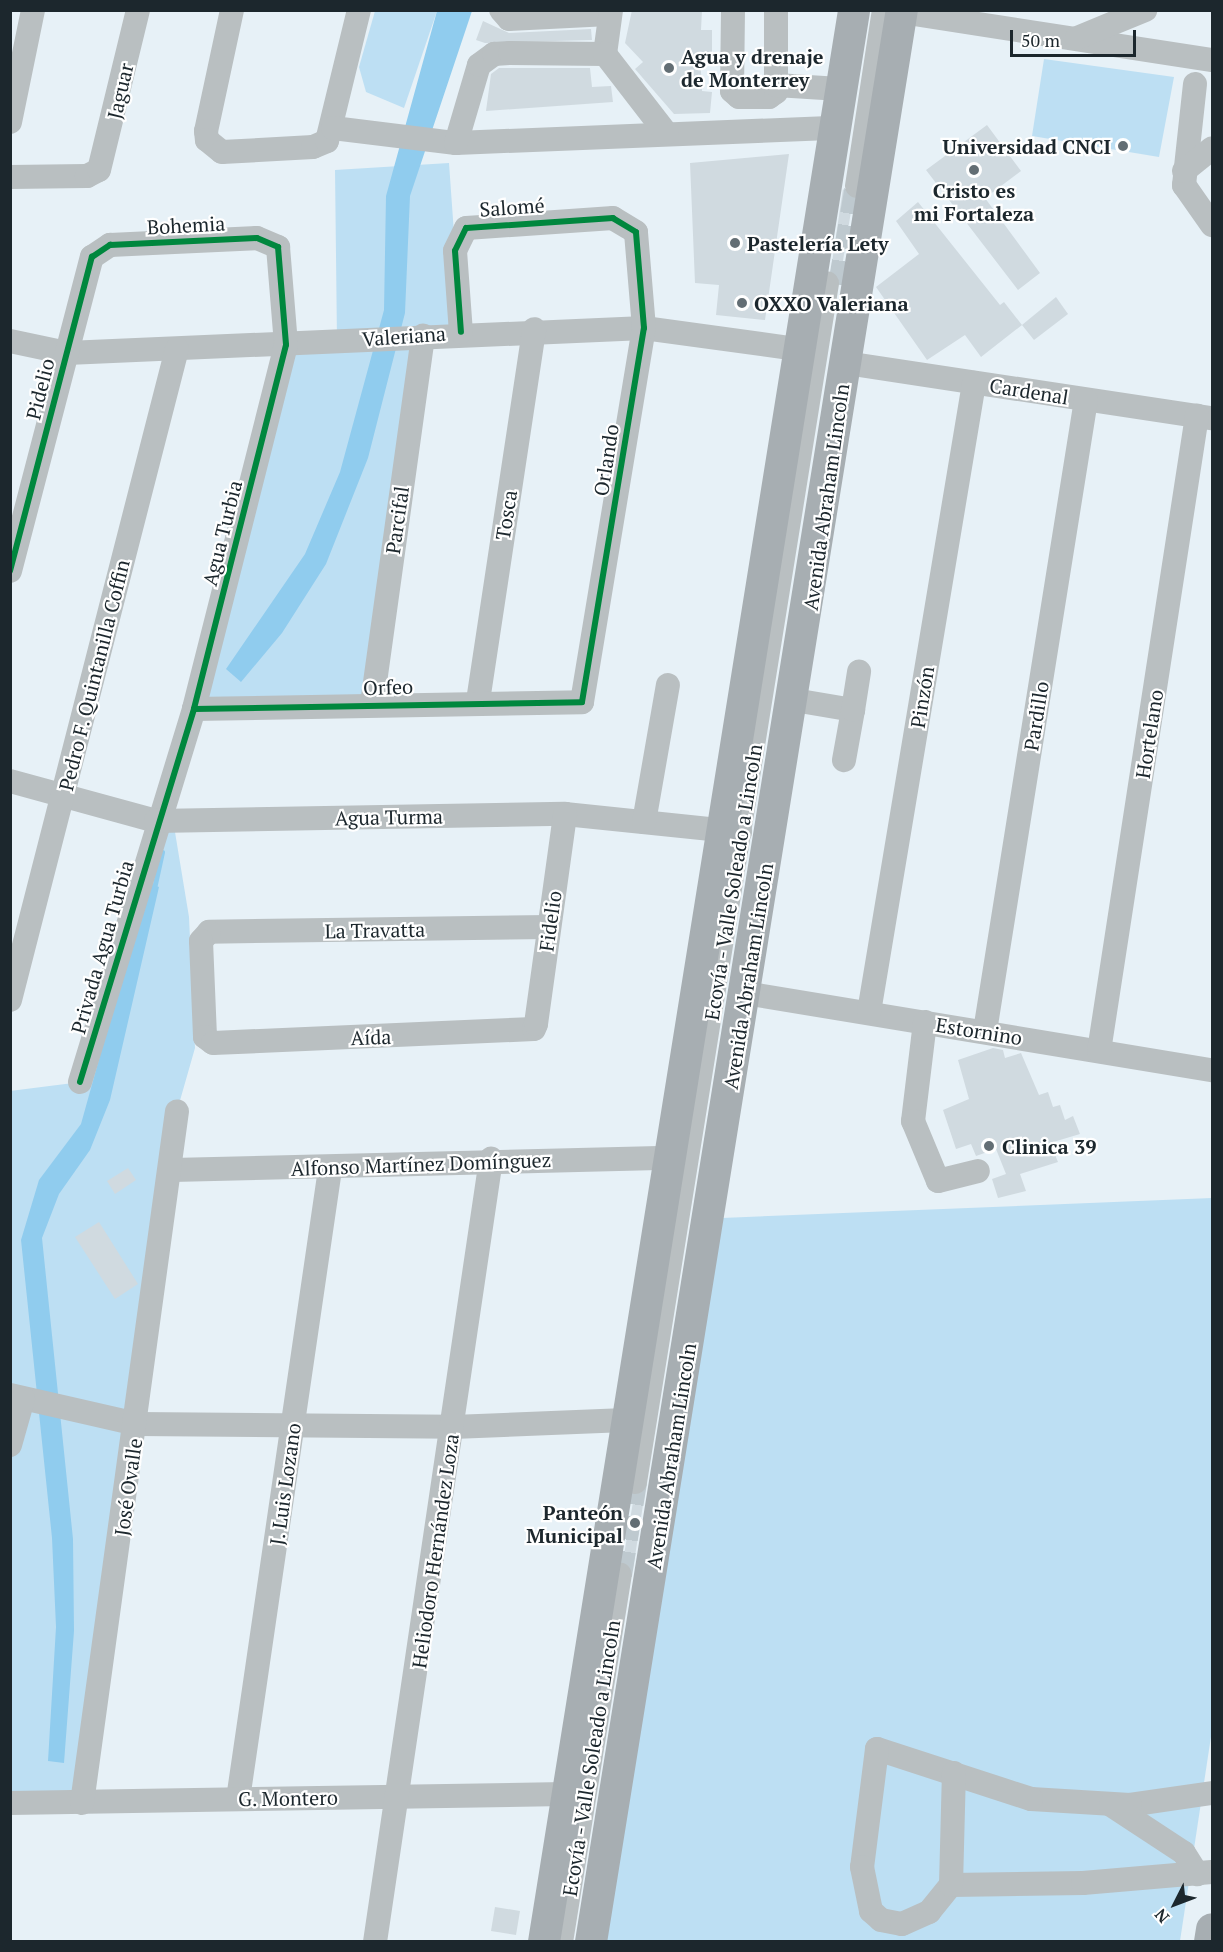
<!DOCTYPE html>
<html>
<head>
<meta charset="utf-8">
<style>
	body { margin:0 }
	#map { position:relative; width:1223px; height:1952px; overflow:hidden; background:#e7f1f7; font-family:"PT Serif",serif }
	div>[style] { position:absolute }
	[style*='--x'] { left:calc(var(--x)*1px); top:calc(var(--y)*1px); width:calc(var(--w)*1px); rotate:calc(var(--a)*1deg) }
	.green>* { inset:0; background:#bddff3 }
	.water>* { inset:0; background:#90ccee }
	.stream>* { height:5px; margin:-2.5px; padding:0 2.5px; transform-origin:2.5px; border-radius:2.5px; background:#90ccee }
	.building>* { inset:0; background:#d0dae0 }
	.minor-tunnel>* { height:24px; margin-top:-12px; transform-origin:0; background:repeating-linear-gradient(90deg,#bec9cf 0 24px,transparent 0 36px) }
	.minor>* { height:24px; margin:-12px; padding:0 12px; transform-origin:12px; border-radius:12px; background:#b9bfc1 }
	.major>* { height:32px; margin:-16px; padding:0 16px; transform-origin:16px; border-radius:16px; background:#a7aeb2 }
	.cycleway>* { height:6px; margin:-3px; padding:0 3px; transform-origin:3px; border-radius:3px; background:#00873e }
	.dots>* { width:16px; height:16px; translate:-50% -50%; box-sizing:border-box; border:3px solid #fff; border-radius:50% }
	span { translate:-50% -50%; white-space:nowrap; text-align:center; line-height:1.15; -webkit-text-stroke:4.5px #fff; paint-order:stroke }
	.poi-label { font-size:20px; color:#1c272d; font-weight:700 }
	.left { translate:0 -50%; text-align:left }
	.right { translate:-100% -50%; text-align:right }
	.street-label { font-size:20px; color:#1c272d }
	.frame { position:absolute; inset:0; border:12px solid #1c272d; pointer-events:none }
	.north { position:absolute; left:1145px; top:1874px; width:60px; height:60px; -webkit-text-stroke:4px #fff; paint-order:stroke; rotate:228deg; font-size:16px; font-weight:700; line-height:24px; text-align:center; color:#1c272d }
	.north::after { content:''; display:block; margin:auto; width:21px; height:27px; background:#1c272d; clip-path:polygon(50% 0,100% 100%,50% 72%,0 100%) }
	.scale { position:absolute; left:1010px; top:30px; width:126px; height:27px; box-sizing:border-box; border:3px solid #1c272d; border-top:0; padding-left:8px; font-size:18px; line-height:21px; white-space:nowrap; color:#1c272d; -webkit-text-stroke:4px #fff; paint-order:stroke }
</style>
</head>
<body>
<div id="map">
	<div class="green">
		<i style="clip-path:polygon(375px 11px,437px 11px,404px 108px,366px 92px,359px 67px)"></i>
		<i style="clip-path:polygon(1044px 59px,1174px 77px,1159px 157px,1032px 136px)"></i>
		<i style="clip-path:polygon(449px 163px,461px 332px,423px 336px,372px 704px,194px 709px,286px 345px,337px 341px,335px 170px)"></i>
		<i style="clip-path:polygon(156px 821px,174px 826px,189px 917px,195px 1048px,177px 1111px,82px 1803px,11px 1803px,10px 1091px,81px 1082px)"></i>
		<i style="clip-path:polygon(1212px 1198px,1212px 1730px,1180px 1941px,603px 1942px,722px 1218px)"></i>
	</div>
	<div class="water">
		<i style="clip-path:polygon(437px 11px,472px 11px,410px 196px,405px 313px,368px 458px,326px 564px,282px 633px,241px 682px,226px 669px,305px 554px,340px 472px,384px 310px,386px 196px)"></i>
		<i style="clip-path:polygon(148px 883px,159px 887px,110px 1100px,90px 1150px,59px 1194px,42px 1238px,73px 1539px,74px 1631px,64px 1763px,48px 1761px,56px 1627px,52px 1538px,21px 1240px,39px 1180px,81px 1124px)"></i>
	</div>
	<div class="stream">
		<i style="--x:153;--y:893;--w:42;--a:-77.6"></i>
	</div>
	<div class="building">
		<i style="clip-path:polygon(632px 10px,702px 10px,701px 30px,712px 30px,712px 54px,700px 54px,702px 91px,712px 92px,710px 113px,674px 114px,635px 69px,643px 62px,625px 43px)"></i>
		<i style="clip-path:polygon(483px 21px,509px 33px,591px 29px,592px 40px,485px 43px,476px 40px)"></i>
		<i style="clip-path:polygon(499px 68px,590px 68px,592px 87px,611px 86px,613px 102px,486px 111px,491px 74px)"></i>
		<i style="clip-path:polygon(987px 125px,1021px 171px,985px 198px,1040px 273px,1018px 290px,926px 170px)"></i>
		<i style="clip-path:polygon(789px 154px,765px 320px,716px 315px,719px 285px,695px 283px,690px 163px)"></i>
		<i style="clip-path:polygon(843px 189px,853px 199px,840px 279px,831px 269px)"></i>
		<i style="clip-path:polygon(918px 202px,1000px 305px,1004px 302px,1022px 325px,981px 357px,965px 335px,927px 360px,876px 287px,919px 254px,896px 221px)"></i>
		<i style="clip-path:polygon(1056px 297px,1068px 314px,1034px 340px,1022px 325px)"></i>
		<i style="clip-path:polygon(993px 1048px,1003px 1050px,1005px 1058px,1021px 1053px,1039px 1095px,1048px 1092px,1053px 1107px,1060px 1105px,1065px 1120px,1073px 1116px,1080px 1134px,1050px 1143px,1058px 1162px,1020px 1174px,1026px 1191px,998px 1198px,992px 1179px,1006px 1174px,996px 1149px,976px 1156px,971px 1144px,956px 1149px,943px 1110px,969px 1099px,958px 1060px)"></i>
		<i style="clip-path:polygon(128px 1168px,136px 1180px,115px 1194px,107px 1181px)"></i>
		<i style="clip-path:polygon(99px 1222px,138px 1284px,115px 1299px,75px 1237px)"></i>
		<i style="clip-path:polygon(645px 1492px,633px 1569px,623px 1561px,634px 1496px)"></i>
		<i style="clip-path:polygon(495px 1907px,520px 1911px,516px 1935px,491px 1931px)"></i>
	</div>
	<div class="minor-tunnel">
		<i style="--x:840;--y:285;--w:100;--a:-80.3"></i>
		<i style="--x:620;--y:1575;--w:94;--a:-80.8"></i>
	</div>
	<div class="minor">
		<i style="--x:232;--y:10;--w:124;--a:102.1"></i>
		<i style="--x:206;--y:131;--w:9;--a:84"></i>
		<i style="--x:207;--y:140;--w:19;--a:39"></i>
		<i style="--x:222;--y:152;--w:91;--a:-3.1"></i>
		<i style="--x:313;--y:147;--w:15;--a:-23"></i>
		<i style="--x:327;--y:141;--w:135;--a:-76.3"></i>
		<i style="--x:501;--y:10;--w:12;--a:48"></i>
		<i style="--x:509;--y:19;--w:100;--a:-2.9"></i>
		<i style="--x:733;--y:10;--w:81;--a:90.7"></i>
		<i style="--x:732;--y:91;--w:9;--a:41"></i>
		<i style="--x:739;--y:97;--w:30;--a:0"></i>
		<i style="--x:769;--y:97;--w:9;--a:-36"></i>
		<i style="--x:776;--y:92;--w:82;--a:-90"></i>
		<i style="--x:901;--y:12;--w:315;--a:8.8"></i>
		<i style="--x:1077;--y:38;--w:74;--a:-22.4"></i>
		<i style="--x:605;--y:54;--w:44;--a:-82.2"></i>
		<i style="--x:1195;--y:84;--w:102;--a:96.2"></i>
		<i style="--x:1184;--y:185;--w:49;--a:55"></i>
		<i style="--x:776;--y:85;--w:64;--a:3.6"></i>
		<i style="--x:10;--y:122;--w:114;--a:-78.4"></i>
		<i style="--x:333;--y:128;--w:124;--a:7"></i>
		<i style="--x:456;--y:143;--w:380;--a:-2.3"></i>
		<i style="--x:456;--y:143;--w:81;--a:-73.6"></i>
		<i style="--x:479;--y:65;--w:19;--a:-36"></i>
		<i style="--x:494;--y:54;--w:16;--a:-4"></i>
		<i style="--x:510;--y:53;--w:95;--a:0.6"></i>
		<i style="--x:605;--y:54;--w:100;--a:52.3"></i>
		<i style="--x:1184;--y:171;--w:36;--a:-39"></i>
		<i style="--x:10;--y:177;--w:77;--a:-0.7"></i>
		<i style="--x:87;--y:176;--w:13;--a:-27"></i>
		<i style="--x:99;--y:170;--w:165;--a:-76.3"></i>
		<i style="--x:857;--y:186;--w:178;--a:-81.3"></i>
		<i style="--x:10;--y:341;--w:58;--a:11.9"></i>
		<i style="--x:67;--y:353;--w:578;--a:-2.48"></i>
		<i style="--x:644;--y:328;--w:155;--a:7.8"></i>
		<i style="--x:846;--y:363;--w:369;--a:8.6"></i>
		<i style="--x:10;--y:571;--w:325;--a:-75.4"></i>
		<i style="--x:92;--y:257;--w:22;--a:-34"></i>
		<i style="--x:110;--y:245;--w:147;--a:-2.7"></i>
		<i style="--x:257;--y:238;--w:23;--a:23"></i>
		<i style="--x:278;--y:247;--w:98;--a:85.3"></i>
		<i style="--x:286;--y:345;--w:375;--a:104.2"></i>
		<i style="--x:194;--y:709;--w:390;--a:107"></i>
		<i style="--x:794;--y:700;--w:60;--a:9.6"></i>
		<i style="--x:853;--y:710;--w:51;--a:100.2"></i>
		<i style="--x:478;--y:701;--w:376;--a:-81.4"></i>
		<i style="--x:372;--y:704;--w:372;--a:-82.1"></i>
		<i style="--x:194;--y:709;--w:388;--a:-1"></i>
		<i style="--x:582;--y:702;--w:379;--a:-80.6"></i>
		<i style="--x:644;--y:328;--w:96;--a:-94.8"></i>
		<i style="--x:636;--y:232;--w:27;--a:-149"></i>
		<i style="--x:613;--y:218;--w:147;--a:176.1"></i>
		<i style="--x:466;--y:228;--w:25;--a:116"></i>
		<i style="--x:455;--y:251;--w:81;--a:85.8"></i>
		<i style="--x:853;--y:710;--w:39;--a:-81"></i>
		<i style="--x:10;--y:781;--w:151;--a:15.3"></i>
		<i style="--x:156;--y:821;--w:409;--a:-1"></i>
		<i style="--x:565;--y:814;--w:176;--a:5.9"></i>
		<i style="--x:644;--y:822;--w:139;--a:-80.1"></i>
		<i style="--x:549;--y:927;--w:340;--a:179.2"></i>
		<i style="--x:209;--y:932;--w:12;--a:132"></i>
		<i style="--x:201;--y:941;--w:96;--a:87.6"></i>
		<i style="--x:205;--y:1037;--w:10;--a:37"></i>
		<i style="--x:213;--y:1043;--w:321;--a:-2.5"></i>
		<i style="--x:534;--y:1029;--w:5;--a:-68"></i>
		<i style="--x:536;--y:1024;--w:212;--a:-82.1"></i>
		<i style="--x:745;--y:993;--w:473;--a:9.4"></i>
		<i style="--x:10;--y:1000;--w:672;--a:-75.61"></i>
		<i style="--x:869;--y:1012;--w:638;--a:-80.52"></i>
		<i style="--x:925;--y:1022;--w:100;--a:96.9"></i>
		<i style="--x:913;--y:1121;--w:65;--a:67.4"></i>
		<i style="--x:938;--y:1181;--w:41;--a:-14"></i>
		<i style="--x:985;--y:1031;--w:639;--a:-80.91"></i>
		<i style="--x:1099;--y:1051;--w:643;--a:-81.23"></i>
		<i style="--x:172;--y:1170;--w:497;--a:-1.4"></i>
		<i style="--x:10;--y:1395;--w:130;--a:12.9"></i>
		<i style="--x:137;--y:1424;--w:316;--a:0.5"></i>
		<i style="--x:453;--y:1427;--w:173;--a:-2.3"></i>
		<i style="--x:10;--y:1445;--w:48;--a:-74.2"></i>
		<i style="--x:635;--y:1482;--w:1214;--a:-80.9"></i>
		<i style="--x:1212;--y:1793;--w:83;--a:171.7"></i>
		<i style="--x:1130;--y:1805;--w:99;--a:-176.5"></i>
		<i style="--x:1031;--y:1799;--w:162;--a:-162"></i>
		<i style="--x:877;--y:1749;--w:119;--a:97.2"></i>
		<i style="--x:862;--y:1867;--w:45;--a:78.4"></i>
		<i style="--x:871;--y:1911;--w:13;--a:42"></i>
		<i style="--x:881;--y:1920;--w:21;--a:11"></i>
		<i style="--x:902;--y:1924;--w:30;--a:-24"></i>
		<i style="--x:929;--y:1912;--w:35;--a:-51"></i>
		<i style="--x:951;--y:1885;--w:132;--a:-0.9"></i>
		<i style="--x:1083;--y:1883;--w:129;--a:-4.9"></i>
		<i style="--x:238;--y:1799;--w:637;--a:-81.69"></i>
		<i style="--x:10;--y:1803;--w:555;--a:-0.93"></i>
		<i style="--x:82;--y:1803;--w:698;--a:-82.18"></i>
		<i style="--x:1111;--y:1805;--w:87;--a:33.3"></i>
		<i style="--x:1184;--y:1853;--w:25;--a:58"></i>
		<i style="--x:951;--y:1885;--w:112;--a:-88.5"></i>
		<i style="--x:375;--y:1942;--w:792;--a:-81.57"></i>
		<i style="--x:561;--y:1942;--w:372;--a:-80.9"></i>
	</div>
	<div class="major">
		<i style="--x:544;--y:1942;--w:1957;--a:-80.88"></i>
		<i style="--x:591;--y:1942;--w:1957;--a:-80.86"></i>
		<i style="--x:1210;--y:1942;--w:13;--a:-81"></i>
	</div>
	<div class="cycleway">
		<i style="--x:10;--y:571;--w:325;--a:-75.4"></i>
		<i style="--x:92;--y:257;--w:22;--a:-34"></i>
		<i style="--x:110;--y:245;--w:147;--a:-2.7"></i>
		<i style="--x:257;--y:238;--w:23;--a:23"></i>
		<i style="--x:278;--y:247;--w:98;--a:85.3"></i>
		<i style="--x:286;--y:345;--w:375;--a:104.2"></i>
		<i style="--x:194;--y:709;--w:390;--a:107"></i>
		<i style="--x:194;--y:709;--w:388;--a:-1"></i>
		<i style="--x:582;--y:702;--w:379;--a:-80.6"></i>
		<i style="--x:644;--y:328;--w:96;--a:-94.8"></i>
		<i style="--x:636;--y:232;--w:27;--a:-149"></i>
		<i style="--x:613;--y:218;--w:147;--a:176.1"></i>
		<i style="--x:466;--y:228;--w:25;--a:116"></i>
		<i style="--x:455;--y:251;--w:81;--a:85.8"></i>
	</div>
	<div class="dots">
		<i style="left:669px;top:68px;background:#636e74"></i>
		<i style="left:1123px;top:146px;background:#636e74"></i>
		<i style="left:974px;top:170px;background:#636e74"></i>
		<i style="left:735px;top:243px;background:#636e74"></i>
		<i style="left:742px;top:303px;background:#636e74"></i>
		<i style="left:989px;top:1146px;background:#636e74"></i>
		<i style="left:635px;top:1523px;background:#636e74"></i>
	</div>
	<div class="poi-label">
		<span class="left" style="left:681px;top:68px">Agua y drenaje<br>de Monterrey</span>
		<span class="right" style="left:1111px;top:146px">Universidad CNCI</span>
		<span style="left:974px;top:202px">Cristo es<br>mi Fortaleza</span>
		<span class="left" style="left:747px;top:243px">Pastelería Lety</span>
		<span class="left" style="left:754px;top:303px">OXXO Valeriana</span>
		<span class="left" style="left:1002px;top:1146px">Clinica 39</span>
		<span class="right" style="left:623px;top:1524px">Panteón<br>Municipal</span>
	</div>
	<div class="street-label">
		<span style="left:120px;top:91px;rotate:-77deg">Jaguar</span>
		<span style="left:512px;top:207px;rotate:-4deg">Salomé</span>
		<span style="left:186px;top:225px;rotate:-3deg">Bohemia</span>
		<span style="left:404px;top:336px;rotate:-4deg">Valeriana</span>
		<span style="left:40px;top:389px;rotate:-76deg">Pidelio</span>
		<span style="left:1029px;top:391px;rotate:9deg">Cardenal</span>
		<span style="left:606px;top:460px;rotate:-81deg">Orlando</span>
		<span style="left:826px;top:497px;rotate:-82deg">Avenida Abraham Lincoln</span>
		<span style="left:506px;top:515px;rotate:-81deg">Tosca</span>
		<span style="left:397px;top:520px;rotate:-82deg">Parcifal</span>
		<span style="left:222px;top:533px;rotate:-76deg">Agua Turbia</span>
		<span style="left:94px;top:675px;rotate:-76deg">Pedro F. Quintanilla Coffin</span>
		<span style="left:388px;top:687px;rotate:-2deg">Orfeo</span>
		<span style="left:922px;top:697px;rotate:-81deg">Pinzón</span>
		<span style="left:1036px;top:716px;rotate:-81deg">Pardillo</span>
		<span style="left:1149px;top:734px;rotate:-81deg">Hortelano</span>
		<span style="left:389px;top:817px;rotate:-1deg">Agua Turma</span>
		<span style="left:733px;top:882px;rotate:-81deg">Ecovía - Valle Soleado a Lincoln</span>
		<span style="left:550px;top:921px;rotate:-82deg">Fidelio</span>
		<span style="left:375px;top:930px;rotate:-1deg">La Travatta</span>
		<span style="left:102px;top:947px;rotate:-74deg">Privada Agua Turbia</span>
		<span style="left:748px;top:976px;rotate:-81deg">Avenida Abraham Lincoln</span>
		<span style="left:979px;top:1031px;rotate:9deg">Estornino</span>
		<span style="left:371px;top:1037px;rotate:-2deg">Aída</span>
		<span style="left:421px;top:1164px;rotate:-2deg">Alfonso Martínez Domínguez</span>
		<span style="left:671px;top:1456px;rotate:-81deg">Avenida Abraham Lincoln</span>
		<span style="left:285px;top:1484px;rotate:-82deg">J. Luis Lozano</span>
		<span style="left:128px;top:1487px;rotate:-82deg">José Ovalle</span>
		<span style="left:435px;top:1551px;rotate:-82deg">Heliodoro Hernández Loza</span>
		<span style="left:591px;top:1758px;rotate:-81deg">Ecovía - Valle Soleado a Lincoln</span>
		<span style="left:288px;top:1798px;rotate:-1deg">G. Montero</span>
	</div>
	<div class="frame"></div>
	<div class="north">N</div>
	<div class="scale">50 m</div>
</div>
</body>
</html>
